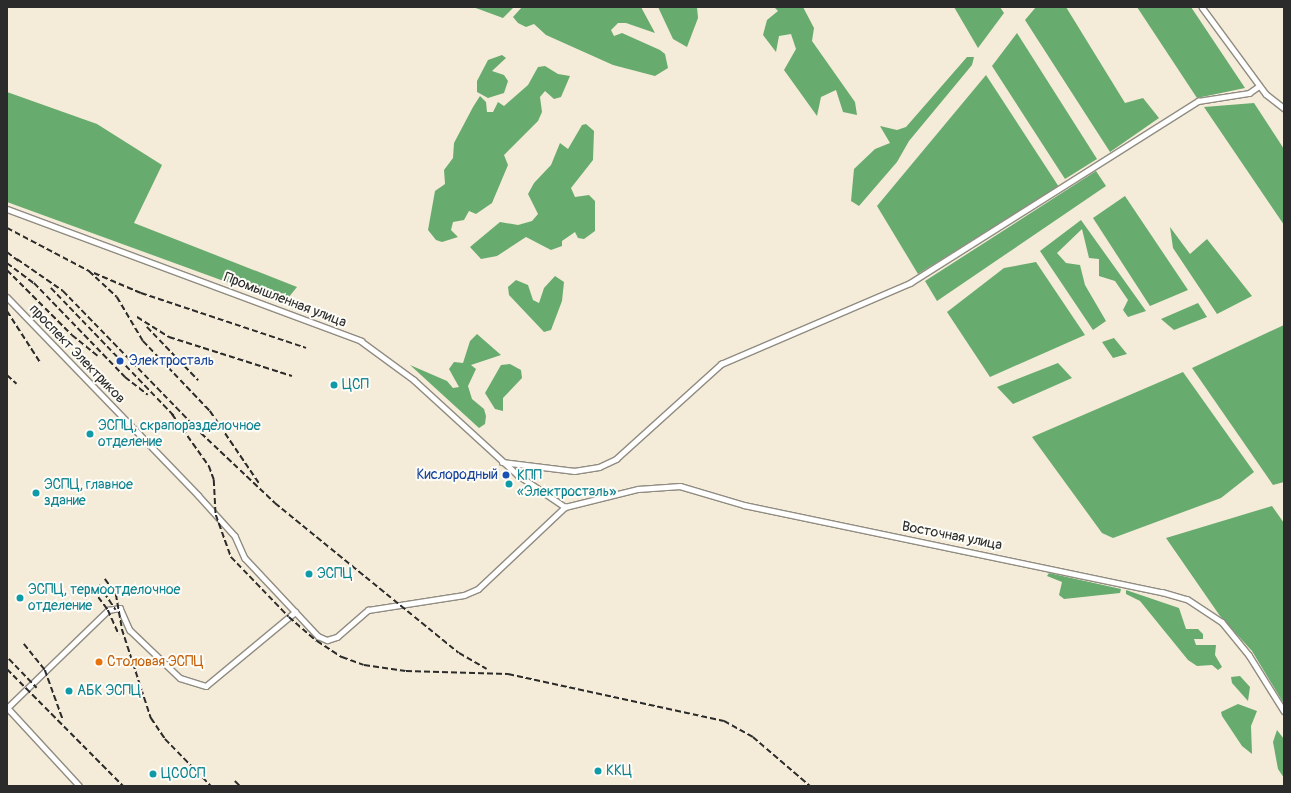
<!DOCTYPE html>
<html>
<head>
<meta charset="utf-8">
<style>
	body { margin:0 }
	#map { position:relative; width:1291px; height:793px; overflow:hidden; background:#f4ecd8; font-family:Pangolin,sans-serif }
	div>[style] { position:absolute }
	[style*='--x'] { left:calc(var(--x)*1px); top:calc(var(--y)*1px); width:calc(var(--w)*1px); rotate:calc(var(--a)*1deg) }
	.forest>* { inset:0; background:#68ab6e }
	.roads { filter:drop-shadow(1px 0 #908c82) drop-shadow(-1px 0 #908c82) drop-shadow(0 1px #908c82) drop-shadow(0 -1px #908c82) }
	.minor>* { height:4.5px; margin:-2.25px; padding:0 2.25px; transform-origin:2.25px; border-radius:2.25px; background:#fff }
	.rail>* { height:1.5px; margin-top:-0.75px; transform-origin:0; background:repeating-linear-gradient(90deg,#2b2b2b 0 6px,transparent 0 9px) }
	.dots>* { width:11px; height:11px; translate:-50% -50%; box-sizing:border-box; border:2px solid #fdfcf7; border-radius:50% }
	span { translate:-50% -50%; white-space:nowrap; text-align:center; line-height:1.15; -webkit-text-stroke:4px #fdfcf7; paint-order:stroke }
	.street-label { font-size:14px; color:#2b2b2b }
	.transit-label { font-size:14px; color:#164399 }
	.left { translate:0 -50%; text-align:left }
	.right { translate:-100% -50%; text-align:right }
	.culture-label { font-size:14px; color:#0d838f }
	.food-label { font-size:14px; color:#c56008 }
	.frame { position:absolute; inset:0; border:8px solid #2b2b2b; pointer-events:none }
</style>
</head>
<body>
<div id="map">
	<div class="forest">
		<i style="clip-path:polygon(473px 7px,514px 7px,503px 18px)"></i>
		<i style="clip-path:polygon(522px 7px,641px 7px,655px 33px,626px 23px,618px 23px,611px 30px,614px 36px,622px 33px,660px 50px,665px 54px,668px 68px,655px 76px,613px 65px,546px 35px,534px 24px,526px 27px,518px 23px,513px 17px)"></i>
		<i style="clip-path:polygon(658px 7px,697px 7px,698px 18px,687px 47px,673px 39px)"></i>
		<i style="clip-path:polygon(774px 7px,803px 7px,814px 28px,812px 41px,855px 102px,857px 115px,843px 112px,836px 90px,821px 97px,817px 116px,784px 70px,796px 49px,791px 34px,779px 36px,776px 52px,763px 35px,767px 20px,778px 11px)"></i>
		<i style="clip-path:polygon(954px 7px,1000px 7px,1004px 13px,978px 48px)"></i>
		<i style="clip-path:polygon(1036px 7px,1066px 7px,1125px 103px,1143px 98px,1159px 118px,1110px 152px,1025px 20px)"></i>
		<i style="clip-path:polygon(1137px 7px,1191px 7px,1245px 88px,1197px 98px)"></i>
		<i style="clip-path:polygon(1017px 33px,1097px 159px,1065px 179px,992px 66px)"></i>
		<i style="clip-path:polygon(502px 55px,506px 58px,492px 71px,504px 75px,508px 81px,504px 93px,488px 98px,477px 92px,477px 81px,488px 60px)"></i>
		<i style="clip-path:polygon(967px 57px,974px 57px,972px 65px,909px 141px,897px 162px,859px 206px,851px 201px,854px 169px,875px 149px,890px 143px,880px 126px,897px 130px,906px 127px)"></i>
		<i style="clip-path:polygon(545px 66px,558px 74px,570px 76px,561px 97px,554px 99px,545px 91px,540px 97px,542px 112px,538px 121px,504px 155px,508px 165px,492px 203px,476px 214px,469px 211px,464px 220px,453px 222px,451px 230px,458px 237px,442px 242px,436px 240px,428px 230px,435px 191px,445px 184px,444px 170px,453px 158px,454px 143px,473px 107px,480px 96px,486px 102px,487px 112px,493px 112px,498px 102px,504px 106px,528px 85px,538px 67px)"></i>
		<i style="clip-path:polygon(986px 75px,1059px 187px,918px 274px,877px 206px)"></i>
		<i style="clip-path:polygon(7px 92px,97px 124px,162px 165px,134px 223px,297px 287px,284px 303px,7px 202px)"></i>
		<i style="clip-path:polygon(1254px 103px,1284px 149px,1284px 225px,1204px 107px)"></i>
		<i style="clip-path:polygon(586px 124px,594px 131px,593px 160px,571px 188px,575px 197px,589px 195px,595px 201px,595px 231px,584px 239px,578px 238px,575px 232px,562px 241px,562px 246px,551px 250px,526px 237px,497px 256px,481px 259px,470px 247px,500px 222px,518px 225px,532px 221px,538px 214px,528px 194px,534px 183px,551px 165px,560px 143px,568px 149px,582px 125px)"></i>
		<i style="clip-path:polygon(1096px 171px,1106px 186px,937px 301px,925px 281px)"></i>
		<i style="clip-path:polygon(1125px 196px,1188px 290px,1150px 306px,1093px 218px)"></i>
		<i style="clip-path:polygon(1081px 220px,1146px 311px,1128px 317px,1123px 310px,1128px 300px,1115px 281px,1099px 276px,1099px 259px,1089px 258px,1082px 229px,1057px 253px,1066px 263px,1080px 265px,1085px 285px,1106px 321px,1093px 330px,1040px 251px)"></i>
		<i style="clip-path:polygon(1170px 227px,1190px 254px,1207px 239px,1252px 296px,1217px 314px,1173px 248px)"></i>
		<i style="clip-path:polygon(1036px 262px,1085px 335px,990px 377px,947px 312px,1004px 268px)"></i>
		<i style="clip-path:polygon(555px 276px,564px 282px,562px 301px,551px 330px,544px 332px,509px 295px,508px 287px,516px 280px,528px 285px,533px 300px,539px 303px,544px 288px)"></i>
		<i style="clip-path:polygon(1198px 303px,1207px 317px,1174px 330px,1161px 319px)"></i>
		<i style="clip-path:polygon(1284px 325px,1284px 482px,1273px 485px,1192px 368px)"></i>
		<i style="clip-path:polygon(477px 334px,501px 355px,471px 365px,476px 369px,468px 386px,472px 399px,484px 409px,486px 416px,485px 424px,479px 428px,410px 365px,447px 381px,453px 388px,459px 387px,449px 369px,454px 362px,463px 363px,470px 341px)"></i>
		<i style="clip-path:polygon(1114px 338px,1127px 354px,1113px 358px,1102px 342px)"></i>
		<i style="clip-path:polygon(1058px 363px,1072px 378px,1013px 404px,997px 387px)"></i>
		<i style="clip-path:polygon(510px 364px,521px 370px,522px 378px,503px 398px,503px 411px,495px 409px,485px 393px,501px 365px)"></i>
		<i style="clip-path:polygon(1183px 372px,1254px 472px,1221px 498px,1113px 538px,1102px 533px,1032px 437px)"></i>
		<i style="clip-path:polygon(1272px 506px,1284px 523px,1284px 704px,1252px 651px,1220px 616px,1166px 538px)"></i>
		<i style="clip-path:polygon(1049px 573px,1121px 589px,1120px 593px,1064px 599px,1059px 595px,1062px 582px,1047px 576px)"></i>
		<i style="clip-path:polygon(1126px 590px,1179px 608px,1186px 629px,1198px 629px,1203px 634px,1203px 639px,1194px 639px,1196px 645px,1216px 645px,1215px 655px,1222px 667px,1218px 670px,1212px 665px,1197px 666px,1188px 660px,1140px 601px,1126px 594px)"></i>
		<i style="clip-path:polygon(1240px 676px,1250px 687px,1248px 701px,1232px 683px,1231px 677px)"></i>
		<i style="clip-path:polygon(1238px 704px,1257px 711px,1251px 726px,1252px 754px,1242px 746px,1222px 716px,1221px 712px)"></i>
		<i style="clip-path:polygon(1277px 730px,1284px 739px,1284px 778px,1278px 769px,1273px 742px)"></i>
	</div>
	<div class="roads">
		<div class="minor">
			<i style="--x:1202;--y:7;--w:108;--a:53.7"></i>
			<i style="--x:1266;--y:94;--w:23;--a:38"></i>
			<i style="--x:7;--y:209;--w:378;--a:20.4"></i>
			<i style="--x:361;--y:341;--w:66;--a:36.3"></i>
			<i style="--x:414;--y:380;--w:141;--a:42.4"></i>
			<i style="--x:518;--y:475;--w:57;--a:34.2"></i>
			<i style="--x:7;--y:297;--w:275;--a:46"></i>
			<i style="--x:198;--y:495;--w:55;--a:47.9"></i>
			<i style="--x:235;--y:536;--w:24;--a:66"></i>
			<i style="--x:245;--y:558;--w:107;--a:46.9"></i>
			<i style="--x:318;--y:636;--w:10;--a:24"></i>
			<i style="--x:327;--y:640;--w:10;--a:-17"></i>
			<i style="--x:337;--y:637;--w:41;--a:-41.1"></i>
			<i style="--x:368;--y:610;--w:97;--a:-8.9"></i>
			<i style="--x:464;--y:595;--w:15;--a:-23"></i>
			<i style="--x:478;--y:589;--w:120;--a:-43.3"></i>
			<i style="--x:502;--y:462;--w:73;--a:7.1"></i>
			<i style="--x:574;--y:471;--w:25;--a:-9"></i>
			<i style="--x:599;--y:467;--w:19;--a:-25"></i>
			<i style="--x:616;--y:459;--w:142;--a:-42.1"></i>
			<i style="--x:721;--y:364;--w:206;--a:-23.2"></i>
			<i style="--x:910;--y:283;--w:341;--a:-32.3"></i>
			<i style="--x:1198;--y:101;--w:52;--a:-8.9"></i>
			<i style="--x:1249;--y:93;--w:12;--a:-35"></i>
			<i style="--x:565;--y:507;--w:75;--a:-13.9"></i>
			<i style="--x:638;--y:489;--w:42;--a:-4.1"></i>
			<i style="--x:680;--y:486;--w:67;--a:16.5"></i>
			<i style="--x:744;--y:505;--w:427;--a:11.8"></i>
			<i style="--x:1162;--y:592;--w:26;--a:16"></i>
			<i style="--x:1187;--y:599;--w:42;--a:33.3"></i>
			<i style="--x:1222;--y:622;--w:43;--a:50.7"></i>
			<i style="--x:1249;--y:655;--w:66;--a:58"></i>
			<i style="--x:79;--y:786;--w:106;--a:-132.7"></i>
			<i style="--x:7;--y:708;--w:141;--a:-44.1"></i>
			<i style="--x:108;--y:610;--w:12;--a:-9"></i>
			<i style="--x:120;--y:608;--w:24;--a:66"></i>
			<i style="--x:130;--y:630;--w:69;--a:43.8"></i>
			<i style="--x:180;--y:678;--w:27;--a:17"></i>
			<i style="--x:206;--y:686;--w:116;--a:-39.7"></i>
		</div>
	</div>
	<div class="rail">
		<i style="--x:7;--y:228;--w:93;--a:27.7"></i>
		<i style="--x:89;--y:271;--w:38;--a:43"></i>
		<i style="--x:117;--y:297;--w:51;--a:59.4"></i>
		<i style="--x:143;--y:341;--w:97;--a:46.3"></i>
		<i style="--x:210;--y:411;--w:87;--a:55.8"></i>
		<i style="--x:7;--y:252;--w:16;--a:38"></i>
		<i style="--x:17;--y:259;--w:56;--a:34.8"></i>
		<i style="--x:63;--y:291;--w:198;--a:45.8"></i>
		<i style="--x:201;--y:433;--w:102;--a:43.4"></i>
		<i style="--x:275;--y:503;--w:237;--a:39.2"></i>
		<i style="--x:459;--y:653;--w:32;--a:30"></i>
		<i style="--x:7;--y:263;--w:34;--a:37"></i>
		<i style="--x:34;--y:283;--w:131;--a:45.9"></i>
		<i style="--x:125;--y:377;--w:29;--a:38"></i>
		<i style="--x:7;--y:270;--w:92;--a:45"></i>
		<i style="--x:72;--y:335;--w:33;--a:39"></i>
		<i style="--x:94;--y:273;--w:51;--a:23.1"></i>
		<i style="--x:141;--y:293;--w:174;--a:18.4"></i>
		<i style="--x:51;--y:288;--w:179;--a:46.1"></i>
		<i style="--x:7;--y:311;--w:61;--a:57.1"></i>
		<i style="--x:137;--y:317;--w:38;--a:32"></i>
		<i style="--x:169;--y:337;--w:129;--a:17.6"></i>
		<i style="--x:147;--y:327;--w:74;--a:46.1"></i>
		<i style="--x:7;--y:375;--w:13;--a:42"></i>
		<i style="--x:172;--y:414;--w:64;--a:54.6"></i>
		<i style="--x:209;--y:466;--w:15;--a:70"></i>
		<i style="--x:214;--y:480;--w:35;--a:87"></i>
		<i style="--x:216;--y:515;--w:45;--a:70.3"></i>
		<i style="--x:231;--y:557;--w:83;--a:46"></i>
		<i style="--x:289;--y:617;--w:37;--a:41"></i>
		<i style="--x:317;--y:641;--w:30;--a:33"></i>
		<i style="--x:342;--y:657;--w:23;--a:20"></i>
		<i style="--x:364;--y:665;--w:42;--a:8.1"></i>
		<i style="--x:406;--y:671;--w:102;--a:1.7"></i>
		<i style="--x:508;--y:674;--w:221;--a:12.3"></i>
		<i style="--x:724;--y:721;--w:33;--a:29"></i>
		<i style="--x:753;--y:737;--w:75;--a:40.7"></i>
		<i style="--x:105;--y:579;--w:19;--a:54"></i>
		<i style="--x:116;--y:594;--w:36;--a:80"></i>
		<i style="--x:122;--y:629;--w:94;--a:72"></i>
		<i style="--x:151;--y:718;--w:25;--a:56"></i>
		<i style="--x:165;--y:739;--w:66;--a:45.6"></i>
		<i style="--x:99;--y:585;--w:30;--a:56"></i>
		<i style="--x:93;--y:590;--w:25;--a:53"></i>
		<i style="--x:108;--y:610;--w:27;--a:66"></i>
		<i style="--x:24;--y:644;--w:33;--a:51"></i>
		<i style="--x:45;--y:670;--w:53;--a:70.2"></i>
		<i style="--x:9;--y:659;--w:40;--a:46"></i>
		<i style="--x:7;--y:669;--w:165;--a:45.2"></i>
		<i style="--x:235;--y:781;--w:7;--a:45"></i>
	</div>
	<div class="dots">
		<i style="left:120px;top:361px;background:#1a4fb4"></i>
		<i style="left:334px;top:385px;background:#0f9aa8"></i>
		<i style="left:90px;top:434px;background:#0f9aa8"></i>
		<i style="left:506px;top:475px;background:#1a4fb4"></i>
		<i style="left:509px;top:484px;background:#0f9aa8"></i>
		<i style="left:36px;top:493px;background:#0f9aa8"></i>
		<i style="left:309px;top:574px;background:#0f9aa8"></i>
		<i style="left:20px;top:598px;background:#0f9aa8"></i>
		<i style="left:99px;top:662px;background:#e8710a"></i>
		<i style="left:69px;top:691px;background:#0f9aa8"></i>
		<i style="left:598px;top:771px;background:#0f9aa8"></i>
		<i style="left:153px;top:774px;background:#0f9aa8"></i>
	</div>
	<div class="street-label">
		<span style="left:285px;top:300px;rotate:21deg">Промышленная улица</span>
		<span style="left:77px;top:354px;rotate:46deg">проспект Электриков</span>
		<span style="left:952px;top:536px;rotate:11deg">Восточная улица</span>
	</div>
	<div class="transit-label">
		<span class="left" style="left:129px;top:361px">Электросталь</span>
		<span class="right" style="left:498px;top:475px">Кислородный</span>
	</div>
	<div class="culture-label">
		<span class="left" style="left:342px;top:385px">ЦСП</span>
		<span class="left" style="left:98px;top:434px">ЭСПЦ, скрапоразделочное<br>отделение</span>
		<span class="left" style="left:517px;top:484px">КПП<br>«Электросталь»</span>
		<span class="left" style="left:44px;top:493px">ЭСПЦ, главное<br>здание</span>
		<span class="left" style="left:317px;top:574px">ЭСПЦ</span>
		<span class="left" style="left:28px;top:598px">ЭСПЦ, термоотделочное<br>отделение</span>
		<span class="left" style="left:77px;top:691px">АБК ЭСПЦ</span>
		<span class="left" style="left:606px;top:771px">ККЦ</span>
		<span class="left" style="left:161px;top:774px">ЦСОСП</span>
	</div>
	<div class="food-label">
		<span class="left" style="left:107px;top:662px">Столовая ЭСПЦ</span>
	</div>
	<div class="frame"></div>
</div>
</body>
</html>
